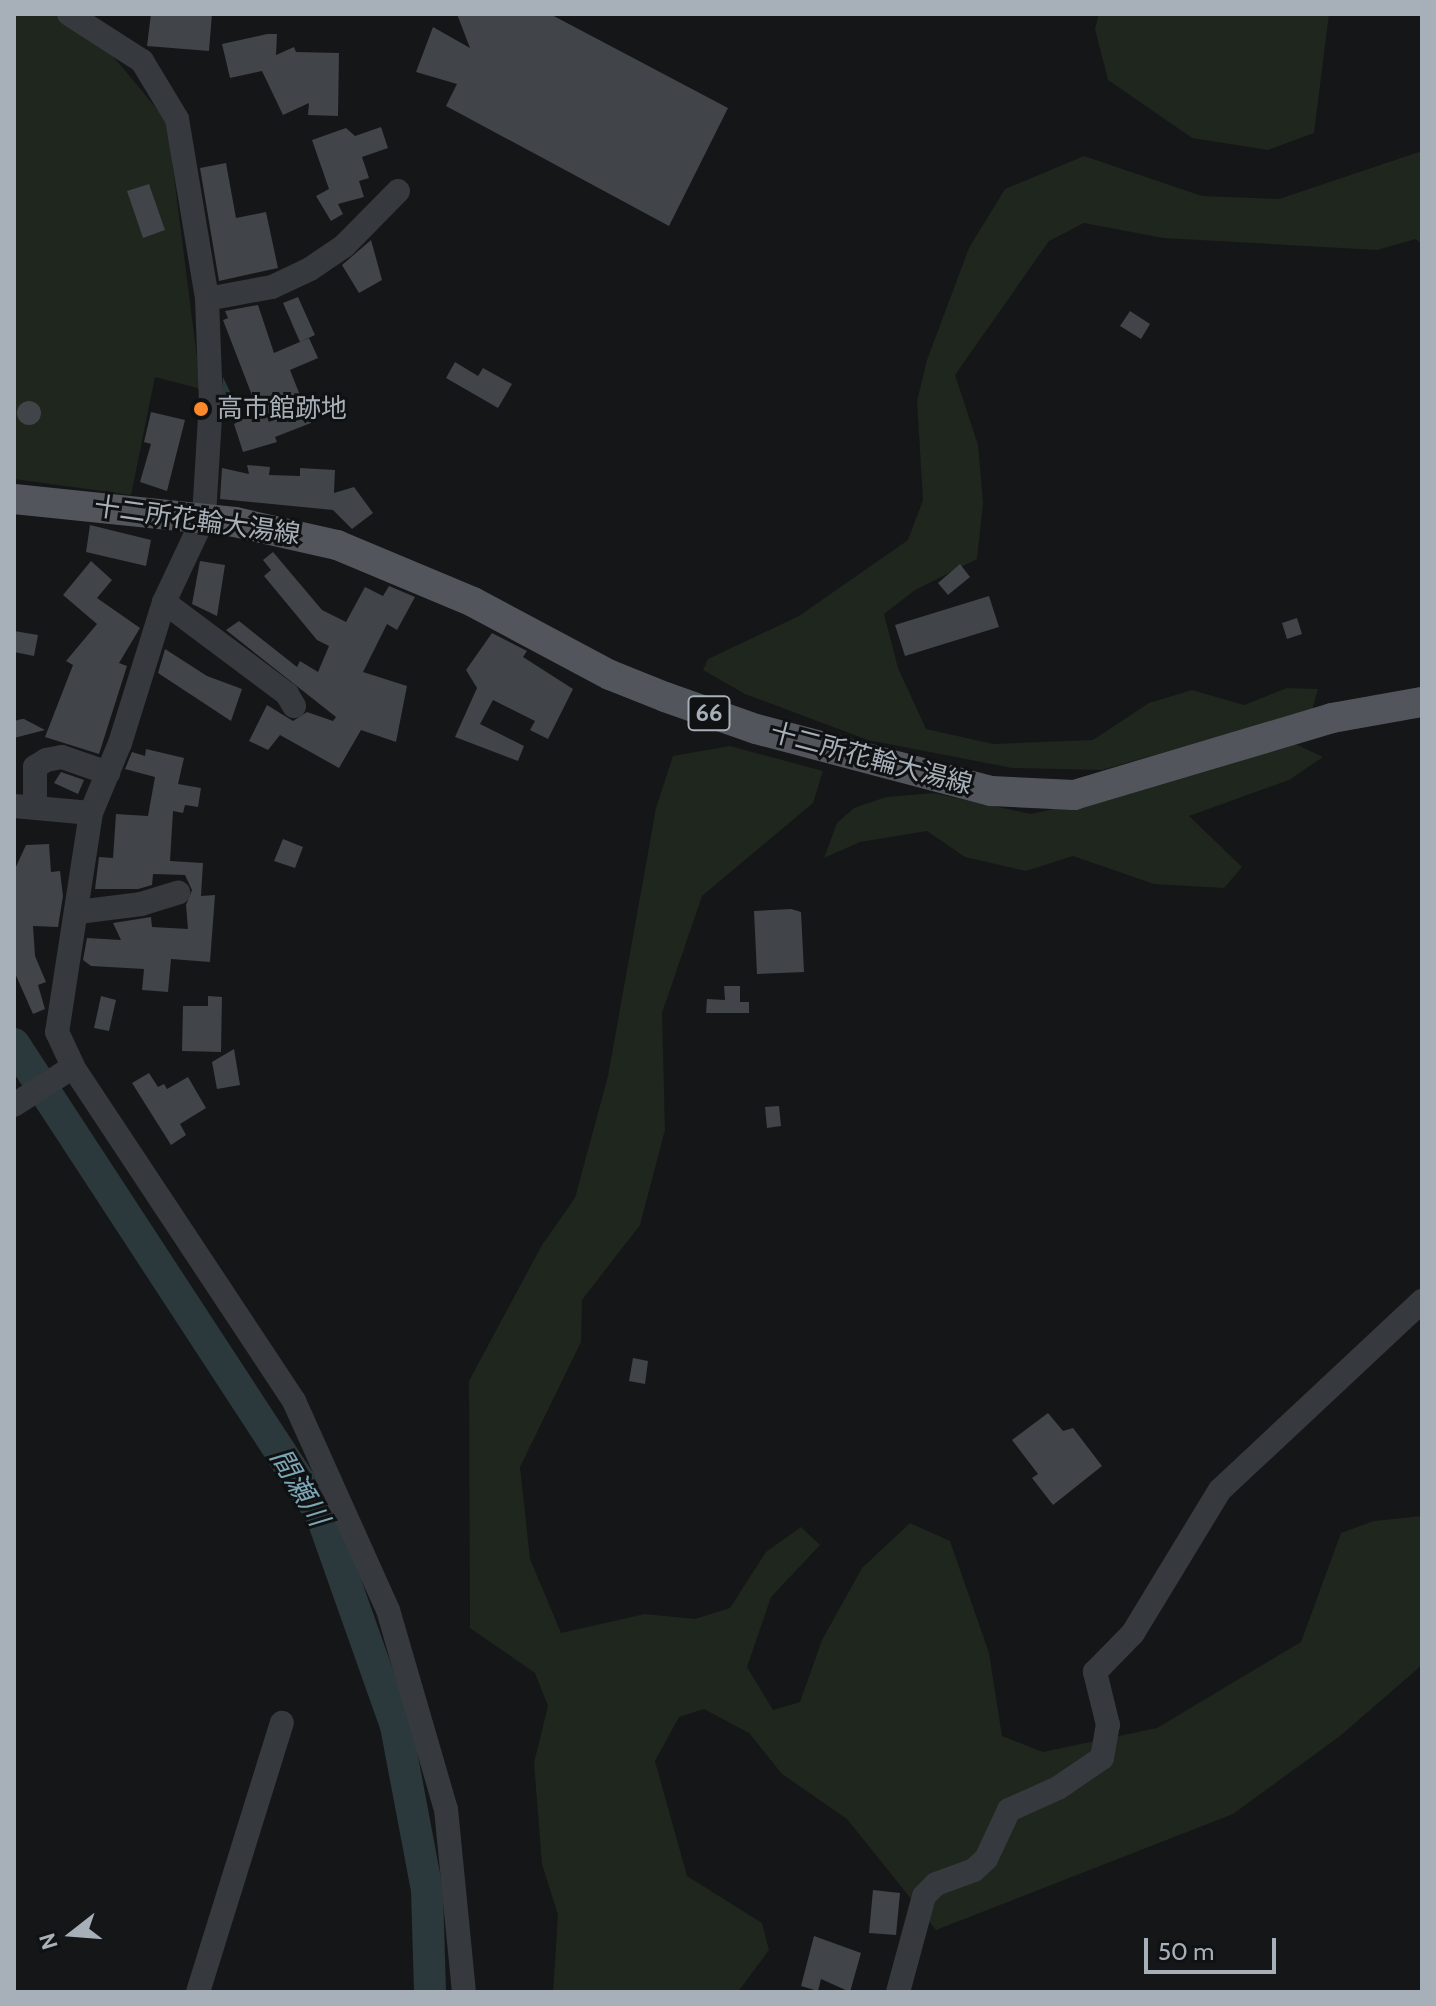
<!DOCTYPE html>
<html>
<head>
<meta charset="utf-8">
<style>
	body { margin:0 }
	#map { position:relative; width:1436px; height:2006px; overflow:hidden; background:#151618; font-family:Cabin,"Noto Sans JP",sans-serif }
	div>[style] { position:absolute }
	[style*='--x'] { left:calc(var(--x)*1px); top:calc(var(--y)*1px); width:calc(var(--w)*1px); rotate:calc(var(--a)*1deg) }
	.green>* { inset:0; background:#1e261d }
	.water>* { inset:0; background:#2b383c }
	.river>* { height:32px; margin:-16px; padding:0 16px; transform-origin:16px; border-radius:16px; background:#2b383c }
	.building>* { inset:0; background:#414448 }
	.round { border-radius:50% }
	.minor>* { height:24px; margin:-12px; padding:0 12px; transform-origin:12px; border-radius:12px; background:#36393d }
	.major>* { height:30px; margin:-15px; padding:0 15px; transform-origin:15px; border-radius:15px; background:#52565c }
	.dots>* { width:22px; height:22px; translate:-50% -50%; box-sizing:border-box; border:4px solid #101113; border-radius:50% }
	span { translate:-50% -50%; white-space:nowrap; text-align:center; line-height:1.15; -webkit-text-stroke:6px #101113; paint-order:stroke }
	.shield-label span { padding:2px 6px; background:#101113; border:2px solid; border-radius:6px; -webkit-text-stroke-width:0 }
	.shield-label { font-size:24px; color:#a7b0b8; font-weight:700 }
	.poi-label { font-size:26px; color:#a7b0b8 }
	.left { translate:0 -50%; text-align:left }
	.street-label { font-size:26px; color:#a7b0b8 }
	.water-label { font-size:28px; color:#7ca6b5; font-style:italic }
	.frame { position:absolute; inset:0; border:16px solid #a7b0b8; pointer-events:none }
	.north { position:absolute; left:32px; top:1894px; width:80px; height:80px; -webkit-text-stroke:6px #101113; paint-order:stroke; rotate:253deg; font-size:22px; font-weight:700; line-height:32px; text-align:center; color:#a7b0b8 }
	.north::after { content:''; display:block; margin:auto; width:28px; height:36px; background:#a7b0b8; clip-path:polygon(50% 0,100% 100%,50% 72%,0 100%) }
	.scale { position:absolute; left:1144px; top:1938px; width:132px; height:36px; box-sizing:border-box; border:4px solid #a7b0b8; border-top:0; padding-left:10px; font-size:24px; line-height:28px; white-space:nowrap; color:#a7b0b8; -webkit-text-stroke:6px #101113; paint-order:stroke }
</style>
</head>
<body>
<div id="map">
	<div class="green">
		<i style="clip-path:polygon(14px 14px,78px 14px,167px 121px,201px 389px,155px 377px,131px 495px,14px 479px)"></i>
		<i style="clip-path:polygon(1099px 14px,1329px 14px,1314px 133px,1268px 150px,1192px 138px,1108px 80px,1095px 29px)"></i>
		<i style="clip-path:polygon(1422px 151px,1422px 245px,1416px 239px,1377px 250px,1163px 238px,1084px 223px,1049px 241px,955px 375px,978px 445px,983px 503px,977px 559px,915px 590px,884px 614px,898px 668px,926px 729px,993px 744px,1093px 740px,1149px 703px,1192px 690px,1244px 705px,1287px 688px,1318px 689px,1312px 710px,1102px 770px,1012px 768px,868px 740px,745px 694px,703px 670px,708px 659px,799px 616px,908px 540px,923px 500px,917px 401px,927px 360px,969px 248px,1005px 189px,1084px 156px,1202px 196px,1279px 199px)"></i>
		<i style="clip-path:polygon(1287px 740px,1323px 757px,1289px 780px,1189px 816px,1242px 867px,1224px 888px,1154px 884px,1073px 856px,1026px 871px,965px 857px,927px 831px,860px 842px,824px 858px,837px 823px,854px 808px,886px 797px,933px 793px,1031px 814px,1109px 797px)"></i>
		<i style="clip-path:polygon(730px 746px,823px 771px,813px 803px,702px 896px,662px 1013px,665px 1130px,640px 1225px,582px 1300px,581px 1342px,520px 1467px,530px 1559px,561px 1633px,645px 1614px,695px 1619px,730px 1608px,766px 1552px,801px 1527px,820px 1545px,771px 1597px,747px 1667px,773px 1710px,800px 1702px,822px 1640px,862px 1568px,910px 1523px,950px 1541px,989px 1653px,1002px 1736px,1043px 1752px,1157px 1728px,1301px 1642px,1341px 1533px,1374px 1521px,1422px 1516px,1422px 1665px,1340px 1736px,1233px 1814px,936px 1930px,847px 1819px,782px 1774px,749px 1733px,704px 1709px,679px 1717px,655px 1761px,687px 1876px,762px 1923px,769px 1950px,738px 1992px,553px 1992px,558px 1915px,542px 1864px,534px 1763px,548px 1706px,535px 1673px,470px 1628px,469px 1381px,542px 1245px,575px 1198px,608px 1076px,656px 808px,673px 756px)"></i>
	</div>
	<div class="water">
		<i style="clip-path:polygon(223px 377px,235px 402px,233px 410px,220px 415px)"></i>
	</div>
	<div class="river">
		<i style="--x:14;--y:1044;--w:561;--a:56.85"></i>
		<i style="--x:321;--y:1514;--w:225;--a:70.5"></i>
		<i style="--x:396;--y:1726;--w:167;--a:79.3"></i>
		<i style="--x:427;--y:1890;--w:102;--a:88.3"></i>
	</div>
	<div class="building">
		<i style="clip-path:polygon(151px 14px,212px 14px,209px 51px,147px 46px)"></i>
		<i style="clip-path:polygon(457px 14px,550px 14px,728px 108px,669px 226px,446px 106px,457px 84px,416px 72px,433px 27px,470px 48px)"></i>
		<i style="clip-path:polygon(267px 34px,277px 34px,276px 55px,294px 47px,296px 52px,339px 53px,338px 116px,308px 115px,309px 103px,283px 115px,262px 71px,230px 78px,222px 44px)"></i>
		<i style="clip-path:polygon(381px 127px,388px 148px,362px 157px,369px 178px,359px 181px,364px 197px,338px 204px,343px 214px,331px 221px,316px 196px,329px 189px,312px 140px,346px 128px,355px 136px)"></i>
		<i style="clip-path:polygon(226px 163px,236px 218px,266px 212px,278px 268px,219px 281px,200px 168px)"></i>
		<i style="clip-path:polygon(149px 184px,165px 230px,143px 238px,127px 191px)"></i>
		<i style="clip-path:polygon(371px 240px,382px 280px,359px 293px,342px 265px)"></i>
		<i style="clip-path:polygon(298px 297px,315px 335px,300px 342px,283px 303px)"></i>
		<i style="clip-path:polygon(258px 305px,274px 353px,309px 338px,318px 358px,290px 370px,311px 423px,275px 437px,277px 442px,243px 452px,234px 424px,258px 411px,223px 320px,228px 318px,225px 311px)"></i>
		<i style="clip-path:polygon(1130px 311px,1150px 324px,1141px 339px,1120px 326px)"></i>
		<i style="clip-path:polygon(455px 362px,478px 376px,483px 368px,512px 384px,498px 408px,446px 378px)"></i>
		<i class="round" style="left:17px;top:401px;width:24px;height:24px"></i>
		<i style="clip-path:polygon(151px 412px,185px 420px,167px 491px,140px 482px,151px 444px,144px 442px)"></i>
		<i style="clip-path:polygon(247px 465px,270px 467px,269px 475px,300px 476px,300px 468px,335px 470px,334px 493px,354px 487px,373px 513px,352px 529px,333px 510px,220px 499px,222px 468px,249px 474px)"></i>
		<i style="clip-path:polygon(90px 525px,151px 540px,146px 566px,86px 552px)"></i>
		<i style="clip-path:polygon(273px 552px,322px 610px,346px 622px,365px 587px,383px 596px,389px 586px,415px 597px,397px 630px,387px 624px,363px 672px,407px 686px,396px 742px,361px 730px,339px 768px,280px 735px,268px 750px,249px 741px,267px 705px,293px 721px,307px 712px,333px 721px,336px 717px,226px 630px,239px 621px,297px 667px,300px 661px,318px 672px,329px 646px,317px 640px,264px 576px,271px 570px,263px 560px)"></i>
		<i style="clip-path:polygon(91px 561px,112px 580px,97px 598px,140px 628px,119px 663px,127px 666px,99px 754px,45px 737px,73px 665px,66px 661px,97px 624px,63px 595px)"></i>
		<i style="clip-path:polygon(200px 561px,225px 565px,217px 616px,192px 604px)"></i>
		<i style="clip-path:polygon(960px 564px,970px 577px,948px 595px,938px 583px)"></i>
		<i style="clip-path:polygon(989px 596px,999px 627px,905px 656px,895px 625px)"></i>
		<i style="clip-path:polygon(1297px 618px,1302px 634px,1287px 639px,1282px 623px)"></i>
		<i style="clip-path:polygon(14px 631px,38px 635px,34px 656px,14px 652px)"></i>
		<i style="clip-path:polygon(492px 633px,527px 651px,523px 657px,573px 689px,548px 739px,530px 730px,535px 721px,493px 700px,480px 724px,524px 746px,518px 761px,455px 737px,477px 688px,466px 670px)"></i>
		<i style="clip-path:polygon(165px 649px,207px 676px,242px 689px,231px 721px,158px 673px)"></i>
		<i style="clip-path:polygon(22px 719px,24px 719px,45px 730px,14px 738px,14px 721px)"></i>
		<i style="clip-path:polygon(146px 749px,184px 758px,178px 784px,201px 788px,198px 807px,185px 805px,183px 813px,173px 811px,170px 861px,203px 863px,201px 896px,215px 895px,210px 962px,171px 959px,168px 992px,142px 990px,144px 969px,91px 966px,83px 960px,87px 938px,121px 940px,113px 923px,151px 917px,152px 927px,188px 929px,186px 905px,192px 890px,185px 875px,153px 874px,152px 885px,138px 889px,95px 889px,99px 857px,113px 858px,116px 814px,148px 816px,155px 777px,125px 769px,132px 752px,145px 756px)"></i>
		<i style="clip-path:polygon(61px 772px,84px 780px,78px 794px,54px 783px)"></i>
		<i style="clip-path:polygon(283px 839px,303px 847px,295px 868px,274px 861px)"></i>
		<i style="clip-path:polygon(49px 844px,51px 872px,60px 871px,63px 896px,58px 927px,33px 926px,35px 956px,46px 982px,38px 985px,45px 1009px,33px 1014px,14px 971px,14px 871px,26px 845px)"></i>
		<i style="clip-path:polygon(791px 909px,801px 912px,804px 972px,757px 974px,754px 911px)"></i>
		<i style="clip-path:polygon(724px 986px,740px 986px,740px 1002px,749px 1002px,749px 1013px,706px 1013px,707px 999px,725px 1000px)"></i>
		<i style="clip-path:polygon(101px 996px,116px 1000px,109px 1031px,94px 1028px)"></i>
		<i style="clip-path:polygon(208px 996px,222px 997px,221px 1052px,182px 1051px,183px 1006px,208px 1006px)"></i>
		<i style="clip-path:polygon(234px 1049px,240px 1085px,217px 1089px,212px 1062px)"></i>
		<i style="clip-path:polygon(149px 1073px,158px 1087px,164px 1084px,167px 1089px,188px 1077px,206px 1108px,180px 1124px,186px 1135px,171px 1145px,132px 1083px)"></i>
		<i style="clip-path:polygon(779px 1106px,781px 1126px,767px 1128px,765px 1107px)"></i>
		<i style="clip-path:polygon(633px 1358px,648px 1361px,645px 1384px,629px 1381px)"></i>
		<i style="clip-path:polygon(1048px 1413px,1063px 1431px,1073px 1428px,1102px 1466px,1053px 1505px,1032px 1478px,1038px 1474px,1012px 1440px)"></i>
		<i style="clip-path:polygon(873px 1890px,900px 1893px,896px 1935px,869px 1933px)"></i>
		<i style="clip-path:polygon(814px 1936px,861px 1953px,850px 1992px,821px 1979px,818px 1991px,801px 1986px)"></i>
	</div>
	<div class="minor">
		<i style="--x:69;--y:14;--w:87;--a:32.8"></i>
		<i style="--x:142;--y:61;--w:68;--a:58.9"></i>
		<i style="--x:177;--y:119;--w:182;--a:80.5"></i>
		<i style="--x:207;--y:299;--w:102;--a:87.8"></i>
		<i style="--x:211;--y:401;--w:116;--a:93.5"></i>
		<i style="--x:204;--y:517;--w:94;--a:115.2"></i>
		<i style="--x:164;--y:602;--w:148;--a:107.3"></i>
		<i style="--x:120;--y:743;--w:76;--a:112.5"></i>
		<i style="--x:91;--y:813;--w:222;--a:98.8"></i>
		<i style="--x:57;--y:1032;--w:38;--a:65"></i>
		<i style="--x:73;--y:1067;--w:400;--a:56.5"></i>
		<i style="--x:294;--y:1401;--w:229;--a:65.8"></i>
		<i style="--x:388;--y:1610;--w:207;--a:73.8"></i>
		<i style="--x:446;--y:1809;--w:184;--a:84.4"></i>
		<i style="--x:207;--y:299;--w:66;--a:-10.5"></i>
		<i style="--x:272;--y:287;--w:42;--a:-25.3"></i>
		<i style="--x:310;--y:269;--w:41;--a:-34.1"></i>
		<i style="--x:344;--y:246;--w:77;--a:-45.5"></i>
		<i style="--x:164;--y:602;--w:154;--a:36.8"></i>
		<i style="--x:287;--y:694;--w:14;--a:60"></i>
		<i style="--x:14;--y:806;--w:77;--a:5.2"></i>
		<i style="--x:35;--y:806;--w:39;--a:-90"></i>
		<i style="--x:35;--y:767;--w:13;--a:-32"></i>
		<i style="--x:46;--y:760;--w:16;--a:-11"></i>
		<i style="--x:62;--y:757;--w:49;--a:19.2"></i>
		<i style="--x:78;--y:912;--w:64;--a:-7.2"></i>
		<i style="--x:141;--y:904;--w:39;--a:-17"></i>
		<i style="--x:14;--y:1105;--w:70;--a:-32.8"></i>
		<i style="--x:198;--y:1992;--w:282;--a:-72.7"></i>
		<i style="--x:898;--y:1992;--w:99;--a:-74.8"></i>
		<i style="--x:924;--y:1896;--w:17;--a:-45"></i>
		<i style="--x:936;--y:1884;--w:40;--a:-20.2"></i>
		<i style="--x:974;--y:1870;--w:16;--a:-43"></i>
		<i style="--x:986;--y:1859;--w:54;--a:-64.9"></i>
		<i style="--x:1009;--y:1810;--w:54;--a:-24.2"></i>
		<i style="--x:1058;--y:1788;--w:53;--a:-34.3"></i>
		<i style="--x:1102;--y:1758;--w:34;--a:-80"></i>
		<i style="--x:1108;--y:1725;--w:55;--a:-103.8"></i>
		<i style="--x:1095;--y:1672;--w:54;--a:-45.7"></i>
		<i style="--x:1133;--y:1633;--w:167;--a:-58.7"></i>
		<i style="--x:1220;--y:1490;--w:277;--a:-43.1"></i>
	</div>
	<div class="major">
		<i style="--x:14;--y:499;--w:222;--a:5.9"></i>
		<i style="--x:235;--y:522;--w:105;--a:12.7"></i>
		<i style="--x:337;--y:545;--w:147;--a:22.7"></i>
		<i style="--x:473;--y:602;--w:155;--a:28.1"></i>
		<i style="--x:610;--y:675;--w:59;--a:21.8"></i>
		<i style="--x:665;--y:697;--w:96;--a:19.4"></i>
		<i style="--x:756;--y:729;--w:243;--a:14.8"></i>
		<i style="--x:991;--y:791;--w:83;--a:2.8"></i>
		<i style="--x:1074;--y:795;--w:269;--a:-16.6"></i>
		<i style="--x:1332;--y:718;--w:91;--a:-10.1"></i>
	</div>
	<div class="dots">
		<i style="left:201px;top:409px;background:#fb892a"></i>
	</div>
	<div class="shield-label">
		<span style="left:709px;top:713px">66</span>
	</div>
	<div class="poi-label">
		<span class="left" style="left:217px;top:409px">高市館跡地</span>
	</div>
	<div class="street-label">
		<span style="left:197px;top:521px;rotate:8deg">十二所花輪大湯線</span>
		<span style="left:871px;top:759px;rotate:15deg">十二所花輪大湯線</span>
	</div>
	<div class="water-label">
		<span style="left:300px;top:1487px;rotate:59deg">間瀬川</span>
	</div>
	<div class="frame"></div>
	<div class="north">N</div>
	<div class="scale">50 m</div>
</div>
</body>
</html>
